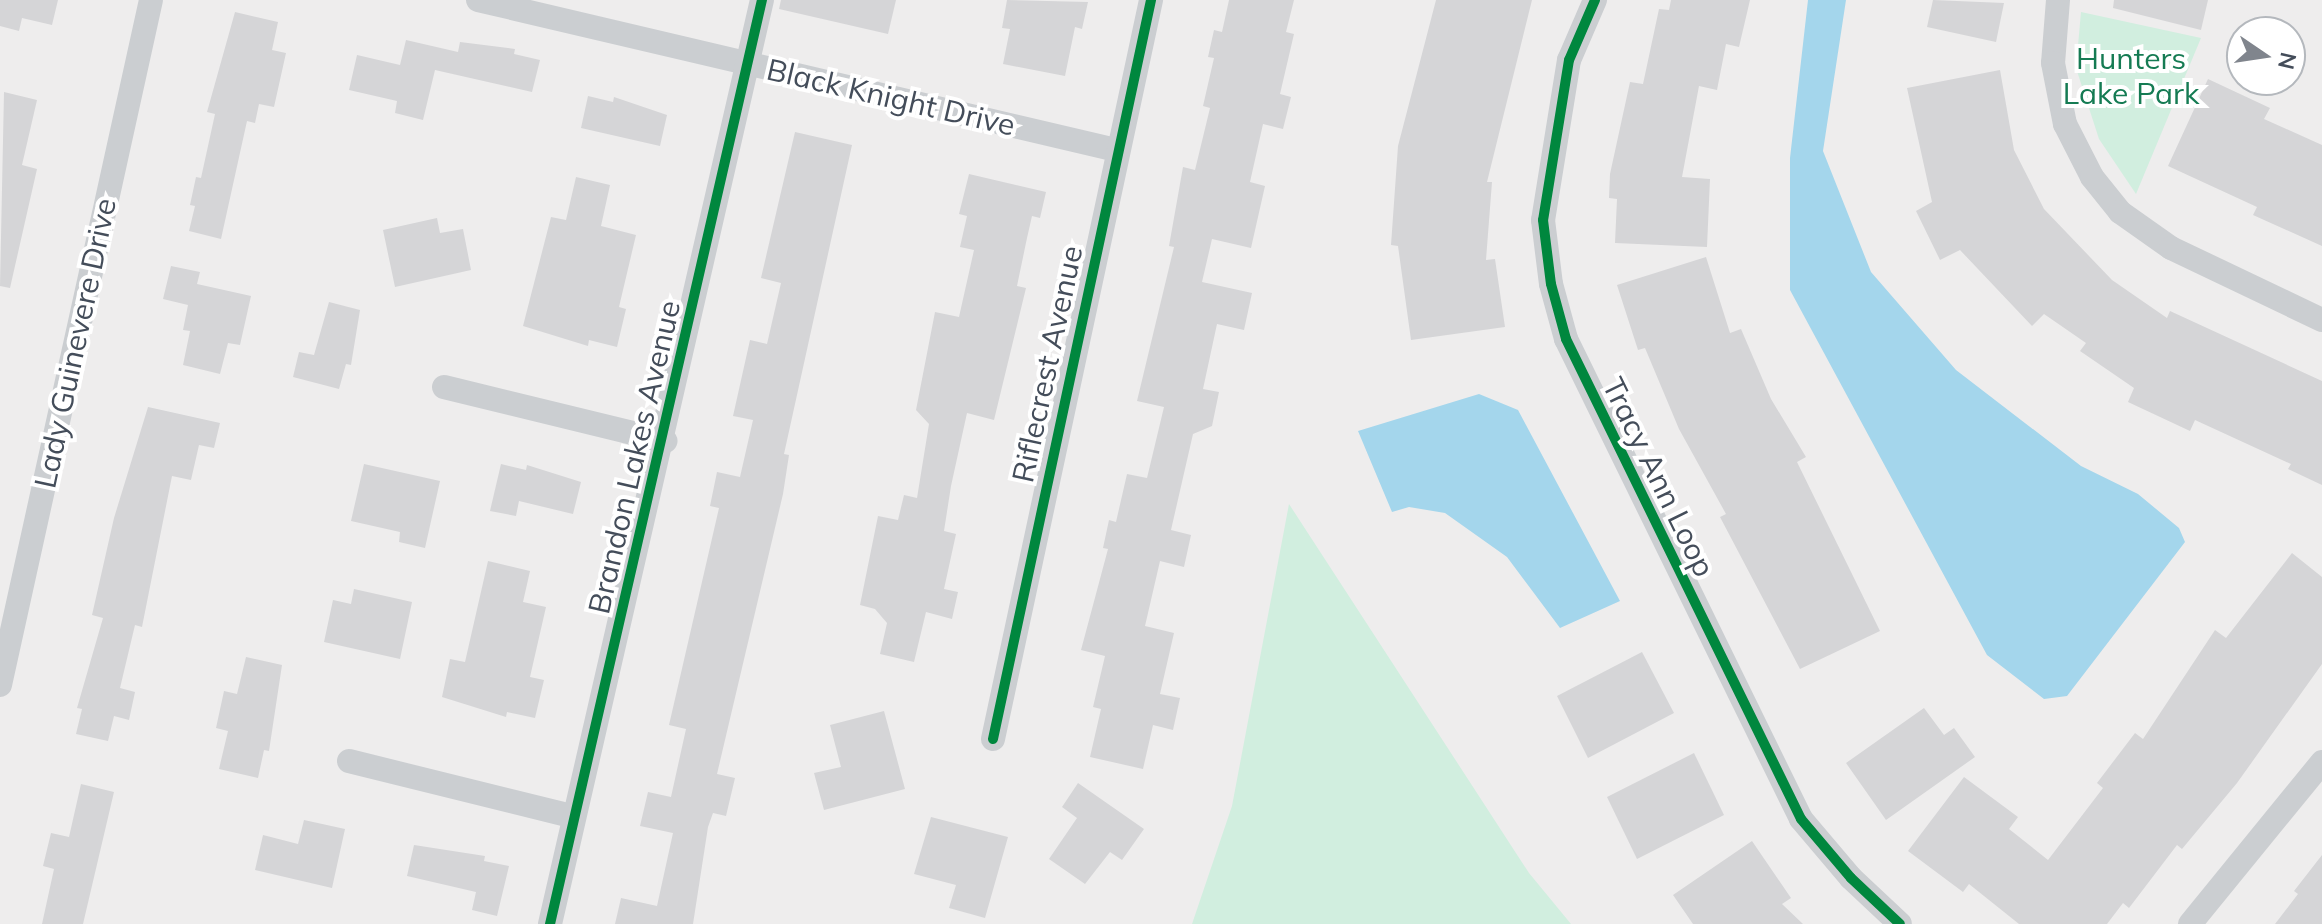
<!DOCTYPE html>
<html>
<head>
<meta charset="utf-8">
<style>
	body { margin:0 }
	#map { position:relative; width:2322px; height:924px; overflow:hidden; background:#eeeded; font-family:Mulish,sans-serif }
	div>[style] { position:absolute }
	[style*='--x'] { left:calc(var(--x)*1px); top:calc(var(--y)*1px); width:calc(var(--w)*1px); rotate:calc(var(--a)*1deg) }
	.green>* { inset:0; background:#d1eedf }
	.water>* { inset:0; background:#a4d6ec }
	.building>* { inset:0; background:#d5d5d7 }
	.street>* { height:24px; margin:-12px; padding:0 12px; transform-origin:12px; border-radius:12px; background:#cbced1 }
	.cycleway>* { height:10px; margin:-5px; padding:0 5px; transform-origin:5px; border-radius:5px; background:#00873e }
	span { translate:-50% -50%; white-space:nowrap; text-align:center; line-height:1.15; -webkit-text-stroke:8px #fff; paint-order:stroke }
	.park-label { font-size:30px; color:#157b53 }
	.street-label { font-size:30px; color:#444d5a }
	.north { position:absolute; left:2226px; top:16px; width:80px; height:80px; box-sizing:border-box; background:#fff; border:2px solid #b4b8bd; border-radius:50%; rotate:103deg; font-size:22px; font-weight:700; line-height:32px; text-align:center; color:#444d5a }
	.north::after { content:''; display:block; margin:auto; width:28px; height:36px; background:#80858d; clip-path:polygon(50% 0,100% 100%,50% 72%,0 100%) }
</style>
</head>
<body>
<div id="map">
	<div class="green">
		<i style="clip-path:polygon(2081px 12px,2201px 38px,2136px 194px,2099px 139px,2076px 68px)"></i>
		<i style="clip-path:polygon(1289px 504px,1529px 873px,1571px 924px,1192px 924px,1232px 806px)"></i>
	</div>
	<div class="water">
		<i style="clip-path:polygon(1808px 0,1846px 0,1823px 151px,1871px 272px,1956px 370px,2081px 466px,2138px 494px,2179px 528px,2185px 542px,2067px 696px,2044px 699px,1987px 655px,1790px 290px,1790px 158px)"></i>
		<i style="clip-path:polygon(1479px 394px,1518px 410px,1620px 601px,1560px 628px,1507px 557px,1445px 513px,1409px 507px,1392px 512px,1358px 431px)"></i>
	</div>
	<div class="building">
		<i style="clip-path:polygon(0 0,58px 0,52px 25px,22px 18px,19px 31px,0 26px)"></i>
		<i style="clip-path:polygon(781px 0,896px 0,888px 34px,779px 9px)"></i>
		<i style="clip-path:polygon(1007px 0,1088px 2px,1082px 29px,1075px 27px,1065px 76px,1003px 64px,1010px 29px,1002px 28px)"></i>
		<i style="clip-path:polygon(1229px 0,1294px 0,1286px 32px,1294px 34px,1280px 94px,1291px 97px,1283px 129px,1263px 124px,1250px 182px,1265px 186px,1251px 248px,1212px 239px,1202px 282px,1252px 293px,1244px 330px,1217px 324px,1203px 389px,1219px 392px,1212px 426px,1193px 434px,1171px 530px,1191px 535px,1184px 567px,1160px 561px,1145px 626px,1174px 633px,1160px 694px,1180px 698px,1173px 730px,1153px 725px,1143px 769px,1090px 757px,1101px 709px,1093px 707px,1105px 656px,1081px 650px,1108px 549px,1103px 548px,1109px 520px,1116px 522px,1127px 474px,1147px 478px,1164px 407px,1137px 401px,1174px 247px,1169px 246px,1183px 167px,1195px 170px,1210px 108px,1203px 106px,1214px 58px,1208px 57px,1214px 30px,1222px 32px)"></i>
		<i style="clip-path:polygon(1436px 0,1532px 0,1487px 182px,1492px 182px,1486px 260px,1495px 259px,1505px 327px,1411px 340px,1398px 246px,1391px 245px,1398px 146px)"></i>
		<i style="clip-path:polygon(1671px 0,1750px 0,1739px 47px,1726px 44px,1717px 90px,1699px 86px,1682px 177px,1710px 179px,1707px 247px,1615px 243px,1617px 199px,1609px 198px,1610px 174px,1630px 82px,1643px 84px,1659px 9px,1669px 10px)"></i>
		<i style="clip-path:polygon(1933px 0,2004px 3px,1996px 42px,1927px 27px)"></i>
		<i style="clip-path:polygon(2114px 0,2208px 0,2201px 30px,2113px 8px)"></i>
		<i style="clip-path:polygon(235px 12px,278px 22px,272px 50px,286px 53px,274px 107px,259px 104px,255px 123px,247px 121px,221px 239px,189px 231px,195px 206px,190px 205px,196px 177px,201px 178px,215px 114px,207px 112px)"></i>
		<i style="clip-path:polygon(406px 40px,458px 52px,460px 42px,515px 49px,514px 54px,540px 60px,532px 92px,435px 70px,423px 120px,395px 113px,397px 101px,349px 90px,357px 55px,400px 65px)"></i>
		<i style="clip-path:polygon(2000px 70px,2014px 150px,2044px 209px,2112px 280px,2167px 318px,2170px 311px,2322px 381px,2322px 485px,2288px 469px,2291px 464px,2195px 420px,2190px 431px,2128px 402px,2134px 388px,2080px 351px,2086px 343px,2044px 314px,2032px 326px,1960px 250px,1940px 260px,1916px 211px,1932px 202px,1907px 88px)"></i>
		<i style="clip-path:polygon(2208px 79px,2270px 108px,2264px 119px,2322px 145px,2322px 246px,2253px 215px,2257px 207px,2168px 166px)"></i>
		<i style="clip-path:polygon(4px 92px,37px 100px,22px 165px,37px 169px,10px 288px,0 286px)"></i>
		<i style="clip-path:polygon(588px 96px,613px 102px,614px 97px,667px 115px,660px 146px,581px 128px)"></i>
		<i style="clip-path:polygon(795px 132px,852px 145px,784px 454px,789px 455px,783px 494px,717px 774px,735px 778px,726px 816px,713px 813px,708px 827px,693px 924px,615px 924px,621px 898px,657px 906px,673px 833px,640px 826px,648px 792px,671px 797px,686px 729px,669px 725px,719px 508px,710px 506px,717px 472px,740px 477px,753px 420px,733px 416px,750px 340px,767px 344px,781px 283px,761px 278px)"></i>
		<i style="clip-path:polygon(969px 174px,1046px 192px,1040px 218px,1032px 216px,1027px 238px,1017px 286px,1026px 288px,994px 420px,967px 413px,951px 486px,944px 531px,956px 534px,944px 589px,958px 592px,952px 619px,926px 612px,914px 662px,880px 654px,887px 623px,875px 609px,860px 605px,878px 516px,898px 520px,904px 495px,917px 498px,929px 424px,916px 410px,935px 312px,959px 317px,974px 250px,960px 247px,967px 216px,959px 214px)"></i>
		<i style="clip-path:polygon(576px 177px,610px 185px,601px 226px,636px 235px,619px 307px,626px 309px,617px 347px,589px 340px,588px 346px,523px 326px,551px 217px,566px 220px)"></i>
		<i style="clip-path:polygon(437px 218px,440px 233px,463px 229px,471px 270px,395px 287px,383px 230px)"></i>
		<i style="clip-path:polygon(1706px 257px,1730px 333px,1741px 329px,1771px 399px,1806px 457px,1797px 462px,1880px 631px,1800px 669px,1720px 517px,1726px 514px,1679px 429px,1645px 348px,1638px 350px,1617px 285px)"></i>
		<i style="clip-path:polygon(171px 266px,200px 272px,197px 284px,251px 296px,240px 345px,228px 343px,220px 374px,183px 365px,190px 331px,183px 330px,188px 305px,163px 299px)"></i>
		<i style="clip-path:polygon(329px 302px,360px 310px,351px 365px,346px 364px,339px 389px,293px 377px,299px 352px,314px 355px)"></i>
		<i style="clip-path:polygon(148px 407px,220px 423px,214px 448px,199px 445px,191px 480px,172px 476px,142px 627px,135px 625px,120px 688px,135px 692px,129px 720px,114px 716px,108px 741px,76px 734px,82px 709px,77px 708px,103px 618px,92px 615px,114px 518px)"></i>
		<i style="clip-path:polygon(364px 464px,440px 481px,425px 548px,399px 542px,400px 532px,351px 521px)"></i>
		<i style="clip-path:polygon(501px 464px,526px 470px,527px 465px,581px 482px,573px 514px,519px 501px,516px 516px,490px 511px)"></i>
		<i style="clip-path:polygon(2292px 553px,2322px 577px,2322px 664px,2237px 783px,2182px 849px,2177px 845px,2129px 908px,2123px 903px,2107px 924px,2019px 924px,1969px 884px,1963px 892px,1908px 851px,1964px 777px,2018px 817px,2009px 829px,2048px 860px,2103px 788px,2097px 783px,2135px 733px,2143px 739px,2215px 630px,2226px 638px)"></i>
		<i style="clip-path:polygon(488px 561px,530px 571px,523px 602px,546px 607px,530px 677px,544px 680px,535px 718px,507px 712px,506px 717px,442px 697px,450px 659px,465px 662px)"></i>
		<i style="clip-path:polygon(354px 589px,412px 602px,400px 659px,324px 642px,333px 600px,351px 604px)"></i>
		<i style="clip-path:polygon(1642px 652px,1674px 713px,1588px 758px,1557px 696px)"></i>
		<i style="clip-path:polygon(246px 657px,282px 665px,269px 751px,264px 750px,258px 778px,219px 769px,228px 731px,216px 728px,224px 691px,237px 694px)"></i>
		<i style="clip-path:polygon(1924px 708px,1944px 735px,1954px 728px,1975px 757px,1886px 820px,1846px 763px)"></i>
		<i style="clip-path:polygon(884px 711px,905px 789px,824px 810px,814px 773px,841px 767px,830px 725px)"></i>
		<i style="clip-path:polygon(1694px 753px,1724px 815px,1637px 859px,1607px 797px)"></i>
		<i style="clip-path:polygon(1078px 783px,1144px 829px,1122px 860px,1110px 852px,1085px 884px,1049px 859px,1077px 818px,1062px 807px)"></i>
		<i style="clip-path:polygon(81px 784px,114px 792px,83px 924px,42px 924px,54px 869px,43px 866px,51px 833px,69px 837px)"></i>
		<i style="clip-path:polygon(931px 817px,1008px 837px,985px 918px,949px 908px,956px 885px,914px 874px)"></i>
		<i style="clip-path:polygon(304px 820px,345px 829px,332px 888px,255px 870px,263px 835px,298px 844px)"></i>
		<i style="clip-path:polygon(1752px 841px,1791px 898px,1782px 904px,1803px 924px,1693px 924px,1673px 895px)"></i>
		<i style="clip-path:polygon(414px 845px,485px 856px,484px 861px,509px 866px,497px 916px,472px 910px,476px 892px,407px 876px)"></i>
		<i style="clip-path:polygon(2322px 855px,2322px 924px,2275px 924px,2298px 894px,2294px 891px)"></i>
	</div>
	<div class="street">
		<i style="--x:478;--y:0;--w:655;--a:13.23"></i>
		<i style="--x:1595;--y:0;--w:65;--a:113.4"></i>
		<i style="--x:1569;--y:60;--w:162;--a:99.2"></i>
		<i style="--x:1543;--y:220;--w:64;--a:82.9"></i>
		<i style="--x:1551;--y:284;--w:57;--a:74.7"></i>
		<i style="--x:1566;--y:339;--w:534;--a:63.91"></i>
		<i style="--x:1801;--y:819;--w:77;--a:49.7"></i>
		<i style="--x:1851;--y:878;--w:67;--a:43.2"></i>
		<i style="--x:2058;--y:0;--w:63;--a:94.5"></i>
		<i style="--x:2053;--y:63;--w:62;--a:78.9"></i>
		<i style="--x:2065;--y:124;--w:59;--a:63"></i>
		<i style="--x:2092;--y:177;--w:45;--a:51.3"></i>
		<i style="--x:2120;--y:212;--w:62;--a:35.2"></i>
		<i style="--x:2171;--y:248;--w:167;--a:25.5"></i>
		<i style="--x:444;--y:387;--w:228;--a:13.7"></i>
		<i style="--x:0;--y:685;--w:701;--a:-77.57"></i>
		<i style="--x:993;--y:739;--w:756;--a:-77.93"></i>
		<i style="--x:349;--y:761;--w:230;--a:13.9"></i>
		<i style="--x:550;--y:924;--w:948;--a:-77.08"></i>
		<i style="--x:2190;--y:924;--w:209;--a:-50.8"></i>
	</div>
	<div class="cycleway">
		<i style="--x:1595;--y:0;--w:65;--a:113.4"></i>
		<i style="--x:1569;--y:60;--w:162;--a:99.2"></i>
		<i style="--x:1543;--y:220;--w:64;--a:82.9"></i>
		<i style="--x:1551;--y:284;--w:57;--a:74.7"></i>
		<i style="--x:1566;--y:339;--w:534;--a:63.91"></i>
		<i style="--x:1801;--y:819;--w:77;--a:49.7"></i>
		<i style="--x:1851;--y:878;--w:67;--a:43.2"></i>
		<i style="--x:993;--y:739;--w:756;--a:-77.93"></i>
		<i style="--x:550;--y:924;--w:948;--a:-77.08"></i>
	</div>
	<div class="park-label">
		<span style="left:2131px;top:75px">Hunters<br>Lake Park</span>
	</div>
	<div class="street-label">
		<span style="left:891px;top:97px;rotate:13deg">Black Knight Drive</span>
		<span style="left:75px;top:343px;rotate:-78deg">Lady Guinevere Drive</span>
		<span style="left:1047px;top:364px;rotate:-78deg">Riflecrest Avenue</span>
		<span style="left:634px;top:457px;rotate:-77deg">Brandon Lakes Avenue</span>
		<span style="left:1659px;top:477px;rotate:64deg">Tracy Ann Loop</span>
	</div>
	<div class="north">N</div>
</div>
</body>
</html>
